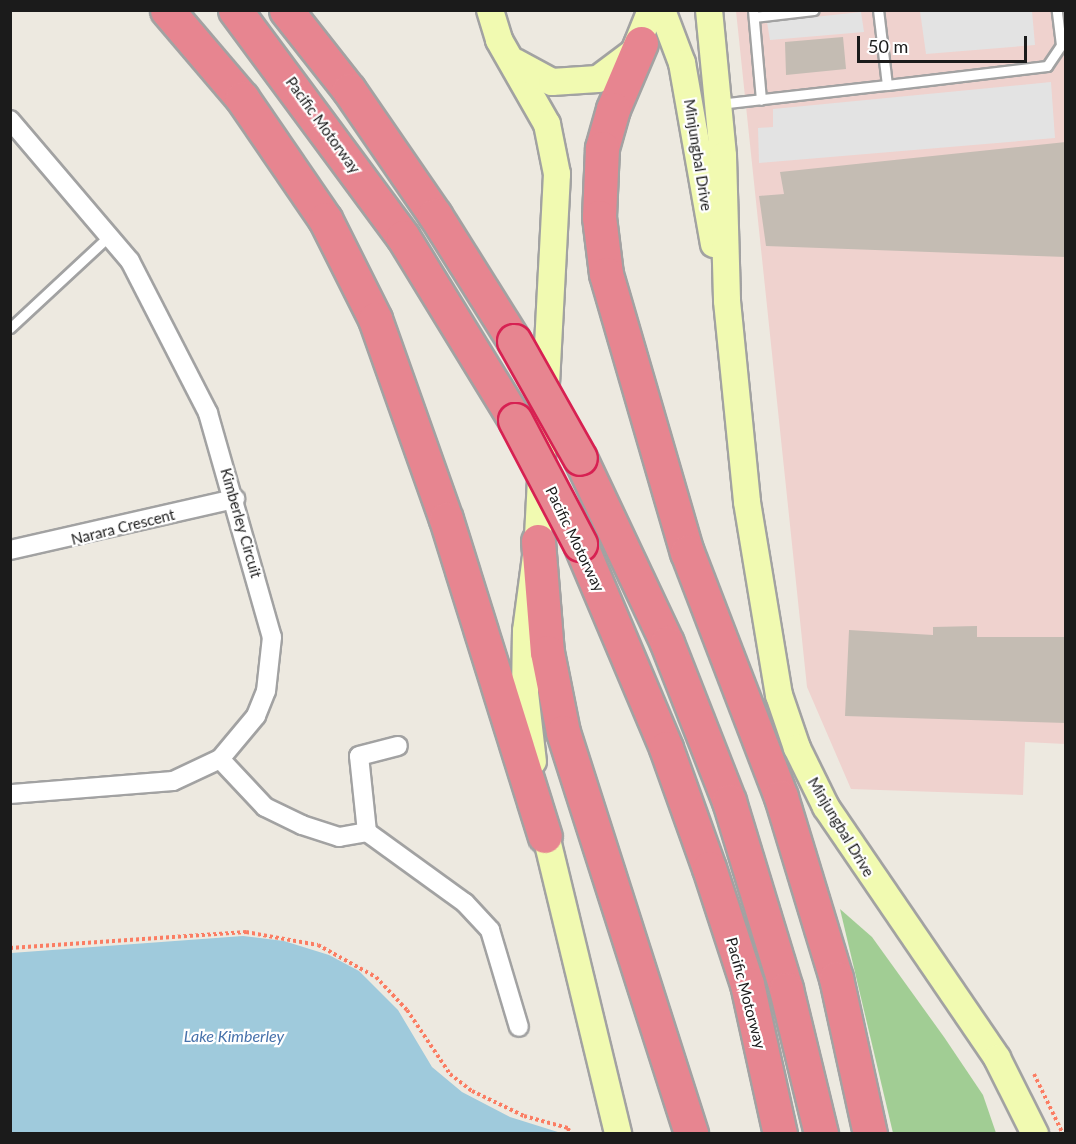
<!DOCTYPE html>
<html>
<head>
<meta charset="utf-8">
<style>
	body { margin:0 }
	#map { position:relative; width:1076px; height:1144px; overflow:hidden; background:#ede9e0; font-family:Lato,sans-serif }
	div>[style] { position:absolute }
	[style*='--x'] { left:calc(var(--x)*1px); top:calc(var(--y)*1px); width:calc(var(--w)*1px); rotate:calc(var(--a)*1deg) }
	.commercial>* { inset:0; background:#efd2ce }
	.forest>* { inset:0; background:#a1cd94 }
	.parking>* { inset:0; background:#e3e3e3 }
	.water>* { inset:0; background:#9fcadc }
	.building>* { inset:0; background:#c4bcb3 }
	.path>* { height:4px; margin-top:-2px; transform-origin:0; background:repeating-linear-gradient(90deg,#fb7d63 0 3px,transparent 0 6px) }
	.roads { filter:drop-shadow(2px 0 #a2a2a2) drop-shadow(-2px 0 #a2a2a2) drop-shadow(0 2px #a2a2a2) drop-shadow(0 -2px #a2a2a2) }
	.lane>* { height:9px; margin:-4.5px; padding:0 4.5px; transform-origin:4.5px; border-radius:4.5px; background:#fff }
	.street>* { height:18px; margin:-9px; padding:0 9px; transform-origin:9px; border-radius:9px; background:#fff }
	.secondary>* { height:26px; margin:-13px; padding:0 13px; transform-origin:13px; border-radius:13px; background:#f1fab1 }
	.highway>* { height:33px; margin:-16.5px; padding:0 16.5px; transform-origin:16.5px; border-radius:16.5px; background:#e78590 }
	.bridges { filter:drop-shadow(2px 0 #d72152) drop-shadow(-2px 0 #d72152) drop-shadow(0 2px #d72152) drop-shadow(0 -2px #d72152) }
	.highway-bridge>* { height:33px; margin:-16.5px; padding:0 16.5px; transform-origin:16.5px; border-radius:16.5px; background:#e78590 }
	span { translate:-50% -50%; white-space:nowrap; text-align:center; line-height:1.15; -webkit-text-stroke:4.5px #fff; paint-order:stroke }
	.street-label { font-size:15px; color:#1b1b1b }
	.water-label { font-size:16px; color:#4772ab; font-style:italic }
	.frame { position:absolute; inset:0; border:12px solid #1b1b1b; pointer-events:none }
	.scale { position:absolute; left:857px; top:36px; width:170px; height:27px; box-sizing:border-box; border:3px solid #1b1b1b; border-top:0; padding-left:8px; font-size:18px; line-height:21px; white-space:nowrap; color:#1b1b1b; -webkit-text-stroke:4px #fff; paint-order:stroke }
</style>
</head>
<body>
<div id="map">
	<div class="commercial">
		<i style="clip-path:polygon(736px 11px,1065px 11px,1065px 744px,1025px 742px,1023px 795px,851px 789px,807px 687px)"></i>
	</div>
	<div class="forest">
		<i style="clip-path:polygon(840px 909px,872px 937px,944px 1037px,983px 1095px,996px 1133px,893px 1133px)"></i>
	</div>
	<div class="parking">
		<i style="clip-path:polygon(920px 11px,1032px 11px,1035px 45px,926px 54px)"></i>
		<i style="clip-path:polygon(861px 12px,864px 32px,770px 40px,767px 22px)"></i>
		<i style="clip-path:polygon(1051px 82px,1055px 138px,759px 163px,758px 128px,773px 127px,773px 109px)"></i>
	</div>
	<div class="water">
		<i style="clip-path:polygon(243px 936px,284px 941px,329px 955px,359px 971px,398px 1010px,432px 1067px,462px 1092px,510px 1117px,561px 1133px,11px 1133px,11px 953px)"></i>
	</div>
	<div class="building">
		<i style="clip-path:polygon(843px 37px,846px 69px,786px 75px,785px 42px)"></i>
		<i style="clip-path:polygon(1066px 142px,1066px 257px,766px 246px,759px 196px,784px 194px,780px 172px)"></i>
		<i style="clip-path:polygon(977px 626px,977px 637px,1066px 637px,1066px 723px,845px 716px,849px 630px,933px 635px,933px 627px)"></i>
	</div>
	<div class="path">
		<i style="--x:10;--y:948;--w:237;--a:-3.9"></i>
		<i style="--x:246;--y:932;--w:73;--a:10.2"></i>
		<i style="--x:318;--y:945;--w:66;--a:28.9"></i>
		<i style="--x:376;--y:977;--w:45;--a:46.8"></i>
		<i style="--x:407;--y:1010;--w:77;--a:56.1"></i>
		<i style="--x:450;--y:1074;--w:28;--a:38"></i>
		<i style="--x:472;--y:1091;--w:58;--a:25.7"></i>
		<i style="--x:524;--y:1116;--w:46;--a:15.3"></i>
		<i style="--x:568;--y:1128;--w:6;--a:72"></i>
		<i style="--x:1034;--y:1074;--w:67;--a:64.2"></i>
	</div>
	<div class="roads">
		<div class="lane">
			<i style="--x:753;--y:10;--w:90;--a:84.9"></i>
			<i style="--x:754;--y:17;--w:60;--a:-6.7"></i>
			<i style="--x:887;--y:85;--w:161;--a:-6.8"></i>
			<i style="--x:1047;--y:66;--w:25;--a:-56"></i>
			<i style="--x:1061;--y:45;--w:35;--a:-97"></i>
			<i style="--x:719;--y:104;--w:169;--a:-6.5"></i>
			<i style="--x:887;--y:85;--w:76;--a:-96.8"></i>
			<i style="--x:10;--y:328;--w:135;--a:-42.9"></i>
		</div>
		<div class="street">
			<i style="--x:10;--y:120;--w:185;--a:49.6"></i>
			<i style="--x:130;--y:261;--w:171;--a:62.8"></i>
			<i style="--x:208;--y:413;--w:233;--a:74.1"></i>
			<i style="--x:272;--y:637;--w:54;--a:96.3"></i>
			<i style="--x:266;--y:691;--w:27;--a:112"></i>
			<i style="--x:256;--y:716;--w:56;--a:129.9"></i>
			<i style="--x:220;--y:759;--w:52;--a:154.9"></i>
			<i style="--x:173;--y:781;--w:164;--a:175.4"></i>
			<i style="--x:10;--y:550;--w:231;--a:-12.8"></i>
			<i style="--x:220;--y:759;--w:66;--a:46.8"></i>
			<i style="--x:265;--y:807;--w:41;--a:25.9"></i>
			<i style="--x:302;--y:825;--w:39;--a:18"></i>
			<i style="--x:339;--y:837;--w:28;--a:-10"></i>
			<i style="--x:367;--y:832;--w:76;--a:-96"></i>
			<i style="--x:359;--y:756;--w:40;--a:-14.4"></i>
			<i style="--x:367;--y:832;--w:121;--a:35.9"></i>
			<i style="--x:465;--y:903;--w:37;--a:47"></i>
			<i style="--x:490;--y:930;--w:101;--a:73.4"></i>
		</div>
		<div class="secondary">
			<i style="--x:490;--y:10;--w:31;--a:73"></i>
			<i style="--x:499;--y:40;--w:97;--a:60.3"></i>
			<i style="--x:547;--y:124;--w:51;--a:78.7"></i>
			<i style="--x:557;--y:174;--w:367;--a:93"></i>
			<i style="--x:538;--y:541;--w:91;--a:97.6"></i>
			<i style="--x:526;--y:631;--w:62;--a:90.9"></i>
			<i style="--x:525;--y:693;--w:69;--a:83.4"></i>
			<i style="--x:662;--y:10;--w:57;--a:69.3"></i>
			<i style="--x:682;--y:63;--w:184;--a:80"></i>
			<i style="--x:709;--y:10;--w:147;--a:84.5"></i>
			<i style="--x:723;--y:156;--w:145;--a:88.4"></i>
			<i style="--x:727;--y:301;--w:202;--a:84.3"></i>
			<i style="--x:747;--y:502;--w:196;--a:80.6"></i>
			<i style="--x:779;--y:695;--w:56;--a:71.2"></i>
			<i style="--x:797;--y:748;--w:66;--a:63.8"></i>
			<i style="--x:826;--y:807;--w:304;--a:55.7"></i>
			<i style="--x:997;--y:1058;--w:85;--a:63.4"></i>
			<i style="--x:515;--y:62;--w:42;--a:28.4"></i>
			<i style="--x:552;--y:82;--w:46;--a:-3.7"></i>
			<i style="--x:598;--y:79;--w:45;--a:-36.9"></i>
			<i style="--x:634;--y:52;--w:45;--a:-68"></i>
			<i style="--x:542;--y:819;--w:324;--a:76.4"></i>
		</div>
		<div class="highway">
			<i style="--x:167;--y:10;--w:116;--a:49.6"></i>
			<i style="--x:242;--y:98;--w:147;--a:55.6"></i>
			<i style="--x:325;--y:219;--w:112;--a:63.4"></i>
			<i style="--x:375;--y:319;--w:212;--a:70.5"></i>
			<i style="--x:446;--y:519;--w:332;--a:72.7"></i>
			<i style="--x:235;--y:10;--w:282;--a:53.5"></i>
			<i style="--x:403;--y:237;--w:215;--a:58.5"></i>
			<i style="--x:286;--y:10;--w:102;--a:51.8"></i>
			<i style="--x:349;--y:90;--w:152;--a:55.5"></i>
			<i style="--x:435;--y:215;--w:149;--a:57.9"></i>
			<i style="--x:641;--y:43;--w:72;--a:113"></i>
			<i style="--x:613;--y:109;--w:41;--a:105.8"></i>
			<i style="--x:602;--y:148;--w:69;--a:92.5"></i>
			<i style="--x:599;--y:217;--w:57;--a:83"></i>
			<i style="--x:606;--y:274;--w:290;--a:73.8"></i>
			<i style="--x:687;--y:552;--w:262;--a:69"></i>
			<i style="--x:781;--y:797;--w:189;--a:73.1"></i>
			<i style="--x:836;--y:978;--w:160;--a:77.7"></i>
			<i style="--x:580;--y:458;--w:204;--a:64.8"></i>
			<i style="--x:667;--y:643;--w:170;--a:68.6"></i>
			<i style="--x:729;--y:801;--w:196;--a:73.1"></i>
			<i style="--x:786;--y:989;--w:149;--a:76.4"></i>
			<i style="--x:538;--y:541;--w:111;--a:85.4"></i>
			<i style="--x:547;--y:652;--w:82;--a:78.7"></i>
			<i style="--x:563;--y:732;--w:422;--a:72.3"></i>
			<i style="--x:580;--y:544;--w:221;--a:67.1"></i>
			<i style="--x:666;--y:748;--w:127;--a:70.3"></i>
			<i style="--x:709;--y:868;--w:122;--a:71.9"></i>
			<i style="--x:747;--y:984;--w:154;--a:77.6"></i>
		</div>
	</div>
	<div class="bridges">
		<div class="highway-bridge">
			<i style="--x:514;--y:341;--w:134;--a:60.6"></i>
			<i style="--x:515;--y:420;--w:140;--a:62.3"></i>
		</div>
	</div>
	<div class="street-label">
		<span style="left:323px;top:125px;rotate:54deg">Pacific Motorway</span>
		<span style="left:698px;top:155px;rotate:81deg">Minjungbal Drive</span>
		<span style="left:241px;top:523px;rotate:74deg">Kimberley Circuit</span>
		<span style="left:123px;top:527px;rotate:-14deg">Narara Crescent</span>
		<span style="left:575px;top:539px;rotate:64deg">Pacific Motorway</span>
		<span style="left:841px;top:827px;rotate:59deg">Minjungbal Drive</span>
		<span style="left:746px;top:993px;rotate:75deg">Pacific Motorway</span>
	</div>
	<div class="water-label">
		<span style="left:234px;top:1036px">Lake Kimberley</span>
	</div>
	<div class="frame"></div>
	<div class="scale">50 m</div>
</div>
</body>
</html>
